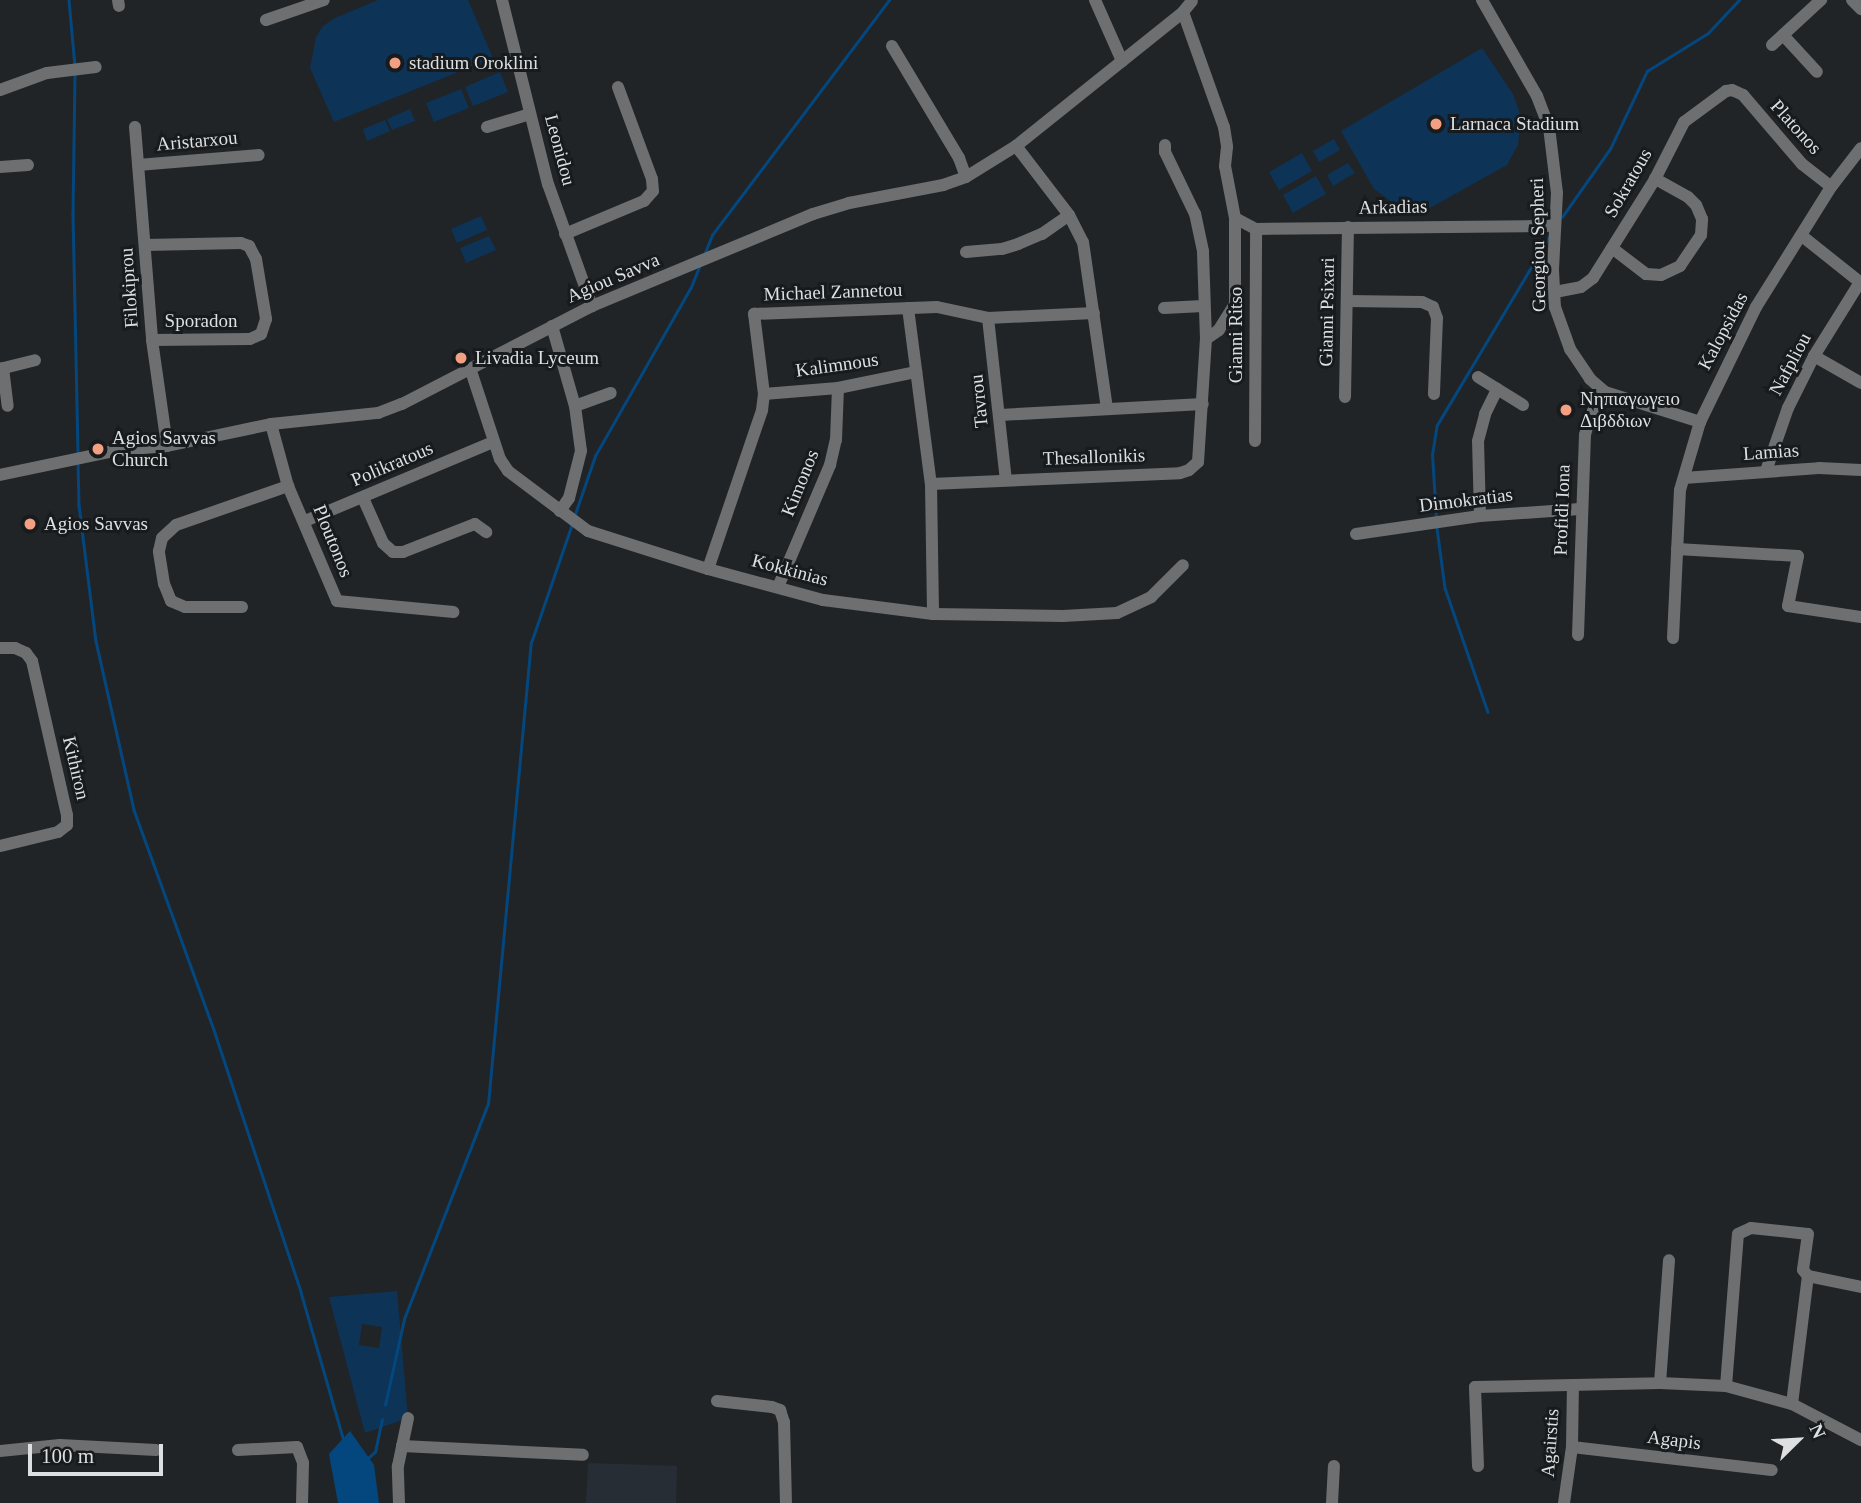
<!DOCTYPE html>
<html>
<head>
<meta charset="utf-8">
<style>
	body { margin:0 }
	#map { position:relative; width:1861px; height:1503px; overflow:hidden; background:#212427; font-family:Georgia,serif }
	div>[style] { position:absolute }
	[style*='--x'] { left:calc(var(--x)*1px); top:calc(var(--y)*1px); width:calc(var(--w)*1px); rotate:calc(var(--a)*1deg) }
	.built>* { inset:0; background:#262d35 }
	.green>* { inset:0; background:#0d3357 }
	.water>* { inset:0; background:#04477e }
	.stream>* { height:2.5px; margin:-1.25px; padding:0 1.25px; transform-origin:1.25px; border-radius:1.25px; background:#04477e }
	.minor>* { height:12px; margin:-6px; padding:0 6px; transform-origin:6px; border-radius:6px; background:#6d6f70 }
	.dots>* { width:19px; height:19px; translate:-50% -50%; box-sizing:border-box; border:4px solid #181b1d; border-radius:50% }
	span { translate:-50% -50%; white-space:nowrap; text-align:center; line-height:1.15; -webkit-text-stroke:6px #181b1d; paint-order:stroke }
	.poi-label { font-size:19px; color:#dddfe1 }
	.left { translate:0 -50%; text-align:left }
	.street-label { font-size:19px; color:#dddfe1 }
	.north { position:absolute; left:1763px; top:1405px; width:70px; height:70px; -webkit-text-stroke:5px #181b1d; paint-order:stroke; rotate:66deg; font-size:19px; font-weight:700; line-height:28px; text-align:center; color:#dddfe1 }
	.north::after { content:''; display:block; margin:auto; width:24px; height:32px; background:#dddfe1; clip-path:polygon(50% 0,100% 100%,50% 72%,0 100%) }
	.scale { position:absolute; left:28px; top:1444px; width:135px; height:32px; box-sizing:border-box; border:4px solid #dddfe1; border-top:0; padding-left:9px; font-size:21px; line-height:24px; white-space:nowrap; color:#dddfe1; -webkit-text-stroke:5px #181b1d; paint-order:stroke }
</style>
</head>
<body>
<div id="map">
	<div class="built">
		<i style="clip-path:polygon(588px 1463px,677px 1466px,676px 1503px,586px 1503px)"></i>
	</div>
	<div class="green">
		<i style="clip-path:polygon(378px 0,468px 0,493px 58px,334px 122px,310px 68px,316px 37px,323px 26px,335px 18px)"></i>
		<i style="clip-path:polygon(1482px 48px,1513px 94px,1521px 117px,1518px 145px,1507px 165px,1428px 209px,1393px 203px,1374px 189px,1341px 131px)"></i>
		<i style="clip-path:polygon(500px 72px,508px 92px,473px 106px,465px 87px)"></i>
		<i style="clip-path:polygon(461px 89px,469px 108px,434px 122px,426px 103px)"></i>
		<i style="clip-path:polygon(410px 109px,415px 121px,392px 130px,387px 119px)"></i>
		<i style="clip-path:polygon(385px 120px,390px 131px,367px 141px,363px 129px)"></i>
		<i style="clip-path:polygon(1334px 139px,1340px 150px,1319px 162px,1313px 151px)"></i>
		<i style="clip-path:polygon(1302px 153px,1312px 171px,1279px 190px,1269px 172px)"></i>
		<i style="clip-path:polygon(1348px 163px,1355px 173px,1333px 186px,1327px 175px)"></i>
		<i style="clip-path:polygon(1316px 176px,1326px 194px,1293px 213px,1283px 195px)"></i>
		<i style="clip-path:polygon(481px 216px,487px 230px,457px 243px,451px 229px)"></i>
		<i style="clip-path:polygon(489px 236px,496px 250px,466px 263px,460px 248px)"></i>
		<i style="clip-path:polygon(evenodd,397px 1291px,408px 1418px,365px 1433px,329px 1297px,397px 1291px,362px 1324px,382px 1327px,379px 1348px,359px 1345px,362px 1324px)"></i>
	</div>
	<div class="water">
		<i style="clip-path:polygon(350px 1431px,374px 1465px,379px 1503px,338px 1503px,329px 1454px)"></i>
	</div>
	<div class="stream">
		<i style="--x:69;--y:0;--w:66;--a:84.8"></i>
		<i style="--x:75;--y:73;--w:141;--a:90.8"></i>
		<i style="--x:73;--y:214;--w:241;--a:88.8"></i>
		<i style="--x:1562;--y:217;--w:83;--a:-54.8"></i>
		<i style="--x:1610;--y:149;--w:86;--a:-64.6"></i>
		<i style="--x:1647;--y:71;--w:72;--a:-31.9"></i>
		<i style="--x:1708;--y:33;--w:45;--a:-46.8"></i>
		<i style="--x:704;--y:255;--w:22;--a:-68"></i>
		<i style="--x:712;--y:235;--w:294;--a:-53"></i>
		<i style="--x:78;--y:461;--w:44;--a:88.7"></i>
		<i style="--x:79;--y:505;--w:137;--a:82.9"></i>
		<i style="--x:96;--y:641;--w:173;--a:77.3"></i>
		<i style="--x:134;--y:810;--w:237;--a:70"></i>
		<i style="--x:215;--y:1033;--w:273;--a:71.6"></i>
		<i style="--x:301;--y:1292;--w:155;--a:73.9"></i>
		<i style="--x:574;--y:517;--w:65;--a:-71"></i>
		<i style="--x:595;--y:456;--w:194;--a:-60.4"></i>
		<i style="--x:691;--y:287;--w:22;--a:-68"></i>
		<i style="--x:1436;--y:518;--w:63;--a:-93.6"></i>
		<i style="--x:1432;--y:455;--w:30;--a:-81"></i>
		<i style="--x:1437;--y:425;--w:219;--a:-59.2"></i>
		<i style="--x:1437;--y:528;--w:61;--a:82.4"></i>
		<i style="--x:1445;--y:588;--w:131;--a:70.9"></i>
		<i style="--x:385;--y:1405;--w:88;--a:-77.5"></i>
		<i style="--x:404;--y:1319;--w:231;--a:-68.7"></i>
		<i style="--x:488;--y:1104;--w:463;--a:-84.7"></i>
		<i style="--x:531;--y:643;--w:126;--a:-71"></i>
		<i style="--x:368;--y:1458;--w:9;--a:-41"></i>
		<i style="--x:375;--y:1452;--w:33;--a:-78"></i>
	</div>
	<div class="minor">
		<i style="--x:118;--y:0;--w:6;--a:81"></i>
		<i style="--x:502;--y:0;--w:190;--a:76"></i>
		<i style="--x:548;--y:184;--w:130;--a:70.2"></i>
		<i style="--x:1095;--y:0;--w:67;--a:66.1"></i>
		<i style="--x:1482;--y:0;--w:111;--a:60.2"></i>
		<i style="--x:1537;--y:96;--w:33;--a:69"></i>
		<i style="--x:1549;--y:127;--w:66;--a:83.1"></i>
		<i style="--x:1557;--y:193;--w:77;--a:93"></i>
		<i style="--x:1553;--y:270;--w:37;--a:87"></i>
		<i style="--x:1555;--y:307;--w:45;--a:70.3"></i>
		<i style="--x:1570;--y:349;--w:36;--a:56"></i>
		<i style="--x:1590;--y:379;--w:20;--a:41"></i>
		<i style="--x:1605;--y:392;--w:100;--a:17.5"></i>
		<i style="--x:1852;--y:0;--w:13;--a:45"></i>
		<i style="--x:1183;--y:12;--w:122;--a:70.4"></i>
		<i style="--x:1224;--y:127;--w:20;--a:81"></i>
		<i style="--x:1227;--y:147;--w:19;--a:96"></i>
		<i style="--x:1225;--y:166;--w:53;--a:79.1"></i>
		<i style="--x:1235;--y:218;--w:86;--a:90"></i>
		<i style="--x:1235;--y:304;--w:31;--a:122"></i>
		<i style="--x:1219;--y:330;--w:16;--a:145"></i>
		<i style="--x:266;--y:20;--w:61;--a:-19"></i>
		<i style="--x:1783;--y:35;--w:50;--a:47.4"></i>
		<i style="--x:1772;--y:45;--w:67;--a:-42.6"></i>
		<i style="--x:892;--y:46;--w:131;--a:59.1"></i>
		<i style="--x:959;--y:158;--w:20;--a:70"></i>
		<i style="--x:0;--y:90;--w:50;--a:-19.9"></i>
		<i style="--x:47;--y:73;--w:49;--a:-7"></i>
		<i style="--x:135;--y:127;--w:214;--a:85.4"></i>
		<i style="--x:152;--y:340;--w:107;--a:81.9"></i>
		<i style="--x:487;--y:127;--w:45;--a:-16.8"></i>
		<i style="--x:1016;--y:146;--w:87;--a:52.5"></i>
		<i style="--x:1069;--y:215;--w:30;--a:63"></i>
		<i style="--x:1083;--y:242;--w:168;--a:81.8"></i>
		<i style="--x:138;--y:165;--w:121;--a:-4.7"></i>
		<i style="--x:0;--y:167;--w:28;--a:-4"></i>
		<i style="--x:1235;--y:218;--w:24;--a:28"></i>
		<i style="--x:1256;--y:229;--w:299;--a:-0.6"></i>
		<i style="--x:565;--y:234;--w:86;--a:-22.7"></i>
		<i style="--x:644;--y:201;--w:13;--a:-48"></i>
		<i style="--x:653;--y:191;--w:12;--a:-95"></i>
		<i style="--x:652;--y:179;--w:98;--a:-110.3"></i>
		<i style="--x:1802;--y:236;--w:75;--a:38.5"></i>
		<i style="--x:145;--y:245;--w:96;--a:-1.2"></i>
		<i style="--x:241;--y:243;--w:9;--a:21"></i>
		<i style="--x:249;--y:246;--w:15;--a:62"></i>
		<i style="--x:256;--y:259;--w:61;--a:80.5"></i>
		<i style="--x:266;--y:319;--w:16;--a:108"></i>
		<i style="--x:261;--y:334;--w:12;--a:156"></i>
		<i style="--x:250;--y:339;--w:98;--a:179.4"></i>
		<i style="--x:1612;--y:248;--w:43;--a:37.4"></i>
		<i style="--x:1646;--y:274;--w:15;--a:4"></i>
		<i style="--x:1661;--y:275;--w:21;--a:-25"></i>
		<i style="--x:1680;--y:266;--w:37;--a:-56"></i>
		<i style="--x:1701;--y:235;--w:16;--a:-86"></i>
		<i style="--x:1702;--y:219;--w:15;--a:-113"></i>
		<i style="--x:1696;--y:205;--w:11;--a:-135"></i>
		<i style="--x:1688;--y:197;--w:38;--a:-151"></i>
		<i style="--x:966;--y:252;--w:36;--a:-5"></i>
		<i style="--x:1002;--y:249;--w:17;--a:-17"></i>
		<i style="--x:1018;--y:244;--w:26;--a:-23"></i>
		<i style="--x:1042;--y:234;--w:33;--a:-35"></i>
		<i style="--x:1555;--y:292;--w:26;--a:-11"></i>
		<i style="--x:1581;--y:287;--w:15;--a:-37"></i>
		<i style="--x:1593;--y:278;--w:117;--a:-57.9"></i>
		<i style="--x:1655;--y:179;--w:64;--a:-63"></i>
		<i style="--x:1684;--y:122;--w:52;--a:-36.4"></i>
		<i style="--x:1726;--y:91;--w:6;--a:-9"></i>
		<i style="--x:1732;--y:90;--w:12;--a:24"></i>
		<i style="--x:1743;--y:95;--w:91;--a:49.5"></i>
		<i style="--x:1802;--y:164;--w:37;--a:38"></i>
		<i style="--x:1347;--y:301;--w:75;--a:0.8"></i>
		<i style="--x:1422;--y:302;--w:12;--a:24"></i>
		<i style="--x:1433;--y:307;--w:12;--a:70"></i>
		<i style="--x:1437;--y:318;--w:76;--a:92.3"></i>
		<i style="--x:908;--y:308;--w:177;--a:82.6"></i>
		<i style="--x:931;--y:484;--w:130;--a:89.1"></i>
		<i style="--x:1164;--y:308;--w:39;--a:-3"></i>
		<i style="--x:988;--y:318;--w:163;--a:83.7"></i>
		<i style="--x:552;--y:326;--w:83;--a:74"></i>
		<i style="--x:575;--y:406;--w:45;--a:82.4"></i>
		<i style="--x:581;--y:451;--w:49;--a:104.3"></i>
		<i style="--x:569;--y:498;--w:16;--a:125"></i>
		<i style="--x:1814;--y:356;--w:54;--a:29.9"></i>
		<i style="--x:3;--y:368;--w:38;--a:83"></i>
		<i style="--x:470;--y:368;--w:96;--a:71.8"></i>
		<i style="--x:500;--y:459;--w:14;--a:56"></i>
		<i style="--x:508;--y:471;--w:100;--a:36.9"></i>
		<i style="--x:588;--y:531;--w:126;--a:17.6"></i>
		<i style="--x:708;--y:569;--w:119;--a:15.1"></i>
		<i style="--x:823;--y:600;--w:111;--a:7.3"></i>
		<i style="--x:933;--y:614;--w:130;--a:0.9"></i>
		<i style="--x:1063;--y:616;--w:54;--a:-3.2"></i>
		<i style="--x:1117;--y:613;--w:38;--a:-25"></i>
		<i style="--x:1151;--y:597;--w:45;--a:-45"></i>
		<i style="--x:0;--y:369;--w:36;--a:-14"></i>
		<i style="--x:1478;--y:377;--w:53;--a:31.9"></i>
		<i style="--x:764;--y:394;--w:74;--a:-4.6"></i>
		<i style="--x:838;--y:388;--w:80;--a:-11.6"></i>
		<i style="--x:1345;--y:397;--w:170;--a:-89"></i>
		<i style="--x:575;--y:406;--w:38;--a:-20"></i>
		<i style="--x:1000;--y:415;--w:203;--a:-3.1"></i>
		<i style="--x:271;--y:424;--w:64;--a:74.7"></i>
		<i style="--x:288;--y:486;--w:125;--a:66.9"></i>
		<i style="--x:337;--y:601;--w:117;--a:5.4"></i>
		<i style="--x:1255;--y:441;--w:212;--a:-89.7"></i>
		<i style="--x:1766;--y:471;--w:67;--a:-70.8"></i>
		<i style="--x:1788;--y:408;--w:58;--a:-63.4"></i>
		<i style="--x:1814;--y:356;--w:87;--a:-58.1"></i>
		<i style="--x:0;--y:475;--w:122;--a:-11.9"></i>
		<i style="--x:119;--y:450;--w:48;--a:-4.8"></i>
		<i style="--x:167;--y:446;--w:106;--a:-11.9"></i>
		<i style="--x:271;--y:424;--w:108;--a:-5.9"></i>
		<i style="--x:378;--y:413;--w:26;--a:-21"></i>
		<i style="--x:402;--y:404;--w:214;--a:-27.3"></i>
		<i style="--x:592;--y:306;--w:239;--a:-22.6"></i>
		<i style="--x:813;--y:214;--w:38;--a:-17"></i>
		<i style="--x:849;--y:203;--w:96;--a:-10.8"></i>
		<i style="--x:943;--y:185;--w:24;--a:-19"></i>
		<i style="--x:966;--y:177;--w:59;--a:-31.8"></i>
		<i style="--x:1016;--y:146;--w:214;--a:-38.7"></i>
		<i style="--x:1183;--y:12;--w:14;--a:-51"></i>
		<i style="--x:1684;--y:478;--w:135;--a:-4.2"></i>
		<i style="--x:1819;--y:468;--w:42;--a:2.7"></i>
		<i style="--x:931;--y:484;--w:249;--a:-2.5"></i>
		<i style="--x:1180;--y:473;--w:9;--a:-18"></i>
		<i style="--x:1189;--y:470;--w:12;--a:-42"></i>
		<i style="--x:1198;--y:462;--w:123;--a:-86.3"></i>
		<i style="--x:1206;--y:339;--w:88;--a:-92"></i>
		<i style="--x:1203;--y:251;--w:38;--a:-102"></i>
		<i style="--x:1195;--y:214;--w:69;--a:-115.8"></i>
		<i style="--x:1165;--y:152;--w:7;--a:-90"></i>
		<i style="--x:363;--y:498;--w:49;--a:66"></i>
		<i style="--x:383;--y:543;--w:13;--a:42"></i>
		<i style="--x:393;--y:552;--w:10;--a:0"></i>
		<i style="--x:403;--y:552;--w:77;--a:-21.3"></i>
		<i style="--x:475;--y:524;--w:14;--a:36"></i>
		<i style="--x:1480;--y:516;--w:75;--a:-91.5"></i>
		<i style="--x:1478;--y:441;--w:28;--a:-75"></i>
		<i style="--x:1485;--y:414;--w:28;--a:-64"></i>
		<i style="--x:305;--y:521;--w:204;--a:-22.8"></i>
		<i style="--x:1356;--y:534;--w:125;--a:-8.3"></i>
		<i style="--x:1480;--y:516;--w:100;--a:-4"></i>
		<i style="--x:1677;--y:549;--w:121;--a:3.3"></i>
		<i style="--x:1798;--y:556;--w:51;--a:101.3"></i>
		<i style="--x:1788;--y:606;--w:74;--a:8.6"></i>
		<i style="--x:708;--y:569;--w:168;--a:-71.2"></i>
		<i style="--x:762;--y:410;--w:16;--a:-83"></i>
		<i style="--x:764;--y:394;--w:81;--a:-97.1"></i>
		<i style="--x:754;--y:314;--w:183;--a:-2.2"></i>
		<i style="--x:937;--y:307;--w:52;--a:12.2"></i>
		<i style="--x:988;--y:318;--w:106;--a:-2.7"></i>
		<i style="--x:778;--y:587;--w:133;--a:-66.9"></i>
		<i style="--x:830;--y:465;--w:26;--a:-77"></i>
		<i style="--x:836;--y:440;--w:52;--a:-87.8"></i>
		<i style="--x:242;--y:607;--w:57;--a:180"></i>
		<i style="--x:185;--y:607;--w:15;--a:-157"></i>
		<i style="--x:171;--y:601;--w:18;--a:-112"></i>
		<i style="--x:164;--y:584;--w:33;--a:-99"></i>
		<i style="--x:159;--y:551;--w:13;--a:-77"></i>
		<i style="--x:162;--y:538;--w:19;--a:-43"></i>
		<i style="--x:176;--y:525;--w:119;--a:-19.2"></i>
		<i style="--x:1578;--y:635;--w:200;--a:-88"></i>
		<i style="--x:1585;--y:435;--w:20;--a:-75"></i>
		<i style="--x:1590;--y:416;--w:28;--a:-58"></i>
		<i style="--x:1673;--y:638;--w:148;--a:-87.3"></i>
		<i style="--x:1680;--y:490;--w:71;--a:-73.6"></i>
		<i style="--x:1700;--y:422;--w:128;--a:-64"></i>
		<i style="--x:1756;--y:307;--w:142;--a:-58"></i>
		<i style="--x:1831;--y:187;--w:49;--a:-52.4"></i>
		<i style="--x:0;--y:648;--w:15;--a:0"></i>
		<i style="--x:15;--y:648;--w:12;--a:24"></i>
		<i style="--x:26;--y:653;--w:10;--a:53"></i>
		<i style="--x:32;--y:661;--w:158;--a:77.2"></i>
		<i style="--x:67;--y:815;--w:10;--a:90"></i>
		<i style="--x:67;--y:825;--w:11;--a:142"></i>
		<i style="--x:58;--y:832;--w:60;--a:166.4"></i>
		<i style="--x:1660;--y:1383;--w:123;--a:-85.8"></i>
		<i style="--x:1726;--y:1386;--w:152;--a:-85.5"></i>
		<i style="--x:1738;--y:1234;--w:14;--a:-25"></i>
		<i style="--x:1751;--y:1228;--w:57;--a:6"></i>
		<i style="--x:1808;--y:1234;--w:36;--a:98"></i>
		<i style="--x:1803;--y:1270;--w:8;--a:50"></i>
		<i style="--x:717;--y:1401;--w:55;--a:6.2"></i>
		<i style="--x:772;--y:1407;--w:9;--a:21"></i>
		<i style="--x:780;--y:1410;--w:13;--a:72"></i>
		<i style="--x:784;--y:1422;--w:81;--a:88.6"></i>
		<i style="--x:1792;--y:1404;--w:129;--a:-82.9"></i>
		<i style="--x:1808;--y:1276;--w:54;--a:11.7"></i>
		<i style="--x:402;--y:1446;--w:181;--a:2.8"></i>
		<i style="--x:1572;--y:1447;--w:201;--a:6.6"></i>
		<i style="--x:238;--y:1450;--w:59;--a:-2.9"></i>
		<i style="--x:297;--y:1447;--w:17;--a:69"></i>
		<i style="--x:303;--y:1463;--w:40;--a:91.4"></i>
		<i style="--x:0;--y:1451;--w:60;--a:-5.7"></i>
		<i style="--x:60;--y:1445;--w:96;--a:3"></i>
		<i style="--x:1478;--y:1466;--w:79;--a:-92.2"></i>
		<i style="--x:1475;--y:1387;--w:185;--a:-1.2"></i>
		<i style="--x:1660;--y:1383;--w:66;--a:2.6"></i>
		<i style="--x:1726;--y:1386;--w:68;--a:15.3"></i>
		<i style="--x:1792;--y:1404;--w:78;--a:27.6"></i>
		<i style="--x:399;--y:1503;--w:37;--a:-92"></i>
		<i style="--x:398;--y:1466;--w:49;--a:-78.2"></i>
		<i style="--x:1332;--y:1503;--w:37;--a:-87"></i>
		<i style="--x:1564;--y:1503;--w:57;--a:-81.9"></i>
		<i style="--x:1572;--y:1447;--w:62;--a:-89.1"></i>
	</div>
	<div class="dots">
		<i style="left:395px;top:63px;background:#f3a082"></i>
		<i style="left:1436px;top:124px;background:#f3a082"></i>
		<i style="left:461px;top:358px;background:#f3a082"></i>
		<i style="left:1566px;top:410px;background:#f3a082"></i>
		<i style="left:98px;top:449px;background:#f3a082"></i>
		<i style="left:30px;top:524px;background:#f3a082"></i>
	</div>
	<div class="poi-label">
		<span class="left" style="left:409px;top:63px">stadium Oroklini</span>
		<span class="left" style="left:1450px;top:124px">Larnaca Stadium</span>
		<span class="left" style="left:475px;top:358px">Livadia Lyceum</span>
		<span class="left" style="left:1580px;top:410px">Νηπιαγωγειο<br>Διβδδιων</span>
		<span class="left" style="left:112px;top:449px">Agios Savvas<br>Church</span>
		<span class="left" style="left:44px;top:524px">Agios Savvas</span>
	</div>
	<div class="street-label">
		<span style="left:1796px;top:127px;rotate:48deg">Platonos</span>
		<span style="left:197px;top:141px;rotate:-5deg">Aristarxou</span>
		<span style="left:560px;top:150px;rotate:75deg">Leonidou</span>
		<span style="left:1628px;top:183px;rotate:-60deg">Sokratous</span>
		<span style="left:1393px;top:207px;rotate:-1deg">Arkadias</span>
		<span style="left:1538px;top:245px;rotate:-91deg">Georgiou Sepheri</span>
		<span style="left:613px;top:278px;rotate:-23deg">Agiou Savva</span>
		<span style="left:129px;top:288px;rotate:-94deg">Filokiprou</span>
		<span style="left:833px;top:292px;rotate:-2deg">Michael Zannetou</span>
		<span style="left:1327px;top:312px;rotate:-89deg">Gianni Psixari</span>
		<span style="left:201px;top:321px">Sporadon</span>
		<span style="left:1723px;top:331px;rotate:-62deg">Kalopsidas</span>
		<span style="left:1236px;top:335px;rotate:-90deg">Gianni Ritso</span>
		<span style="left:1790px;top:364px;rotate:-62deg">Nafpliou</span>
		<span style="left:837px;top:365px;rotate:-8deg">Kalimnous</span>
		<span style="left:979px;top:401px;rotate:-96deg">Tavrou</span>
		<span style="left:1771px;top:452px;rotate:-4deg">Lamias</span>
		<span style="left:1094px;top:457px;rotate:-2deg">Thesallonikis</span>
		<span style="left:392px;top:464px;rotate:-23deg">Polikratous</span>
		<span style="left:800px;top:483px;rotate:-68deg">Kimonos</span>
		<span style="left:1466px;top:500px;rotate:-7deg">Dimokratias</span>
		<span style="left:1562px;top:510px;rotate:-88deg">Profidi Iona</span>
		<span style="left:333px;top:541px;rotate:68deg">Ploutonos</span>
		<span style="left:790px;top:570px;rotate:15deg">Kokkinias</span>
		<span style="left:76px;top:768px;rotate:77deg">Kithiron</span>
		<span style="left:1674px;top:1440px;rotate:7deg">Agapis</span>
		<span style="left:1550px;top:1443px;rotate:-86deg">Agairstis</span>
	</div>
	<div class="north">N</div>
	<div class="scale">100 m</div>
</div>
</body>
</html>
